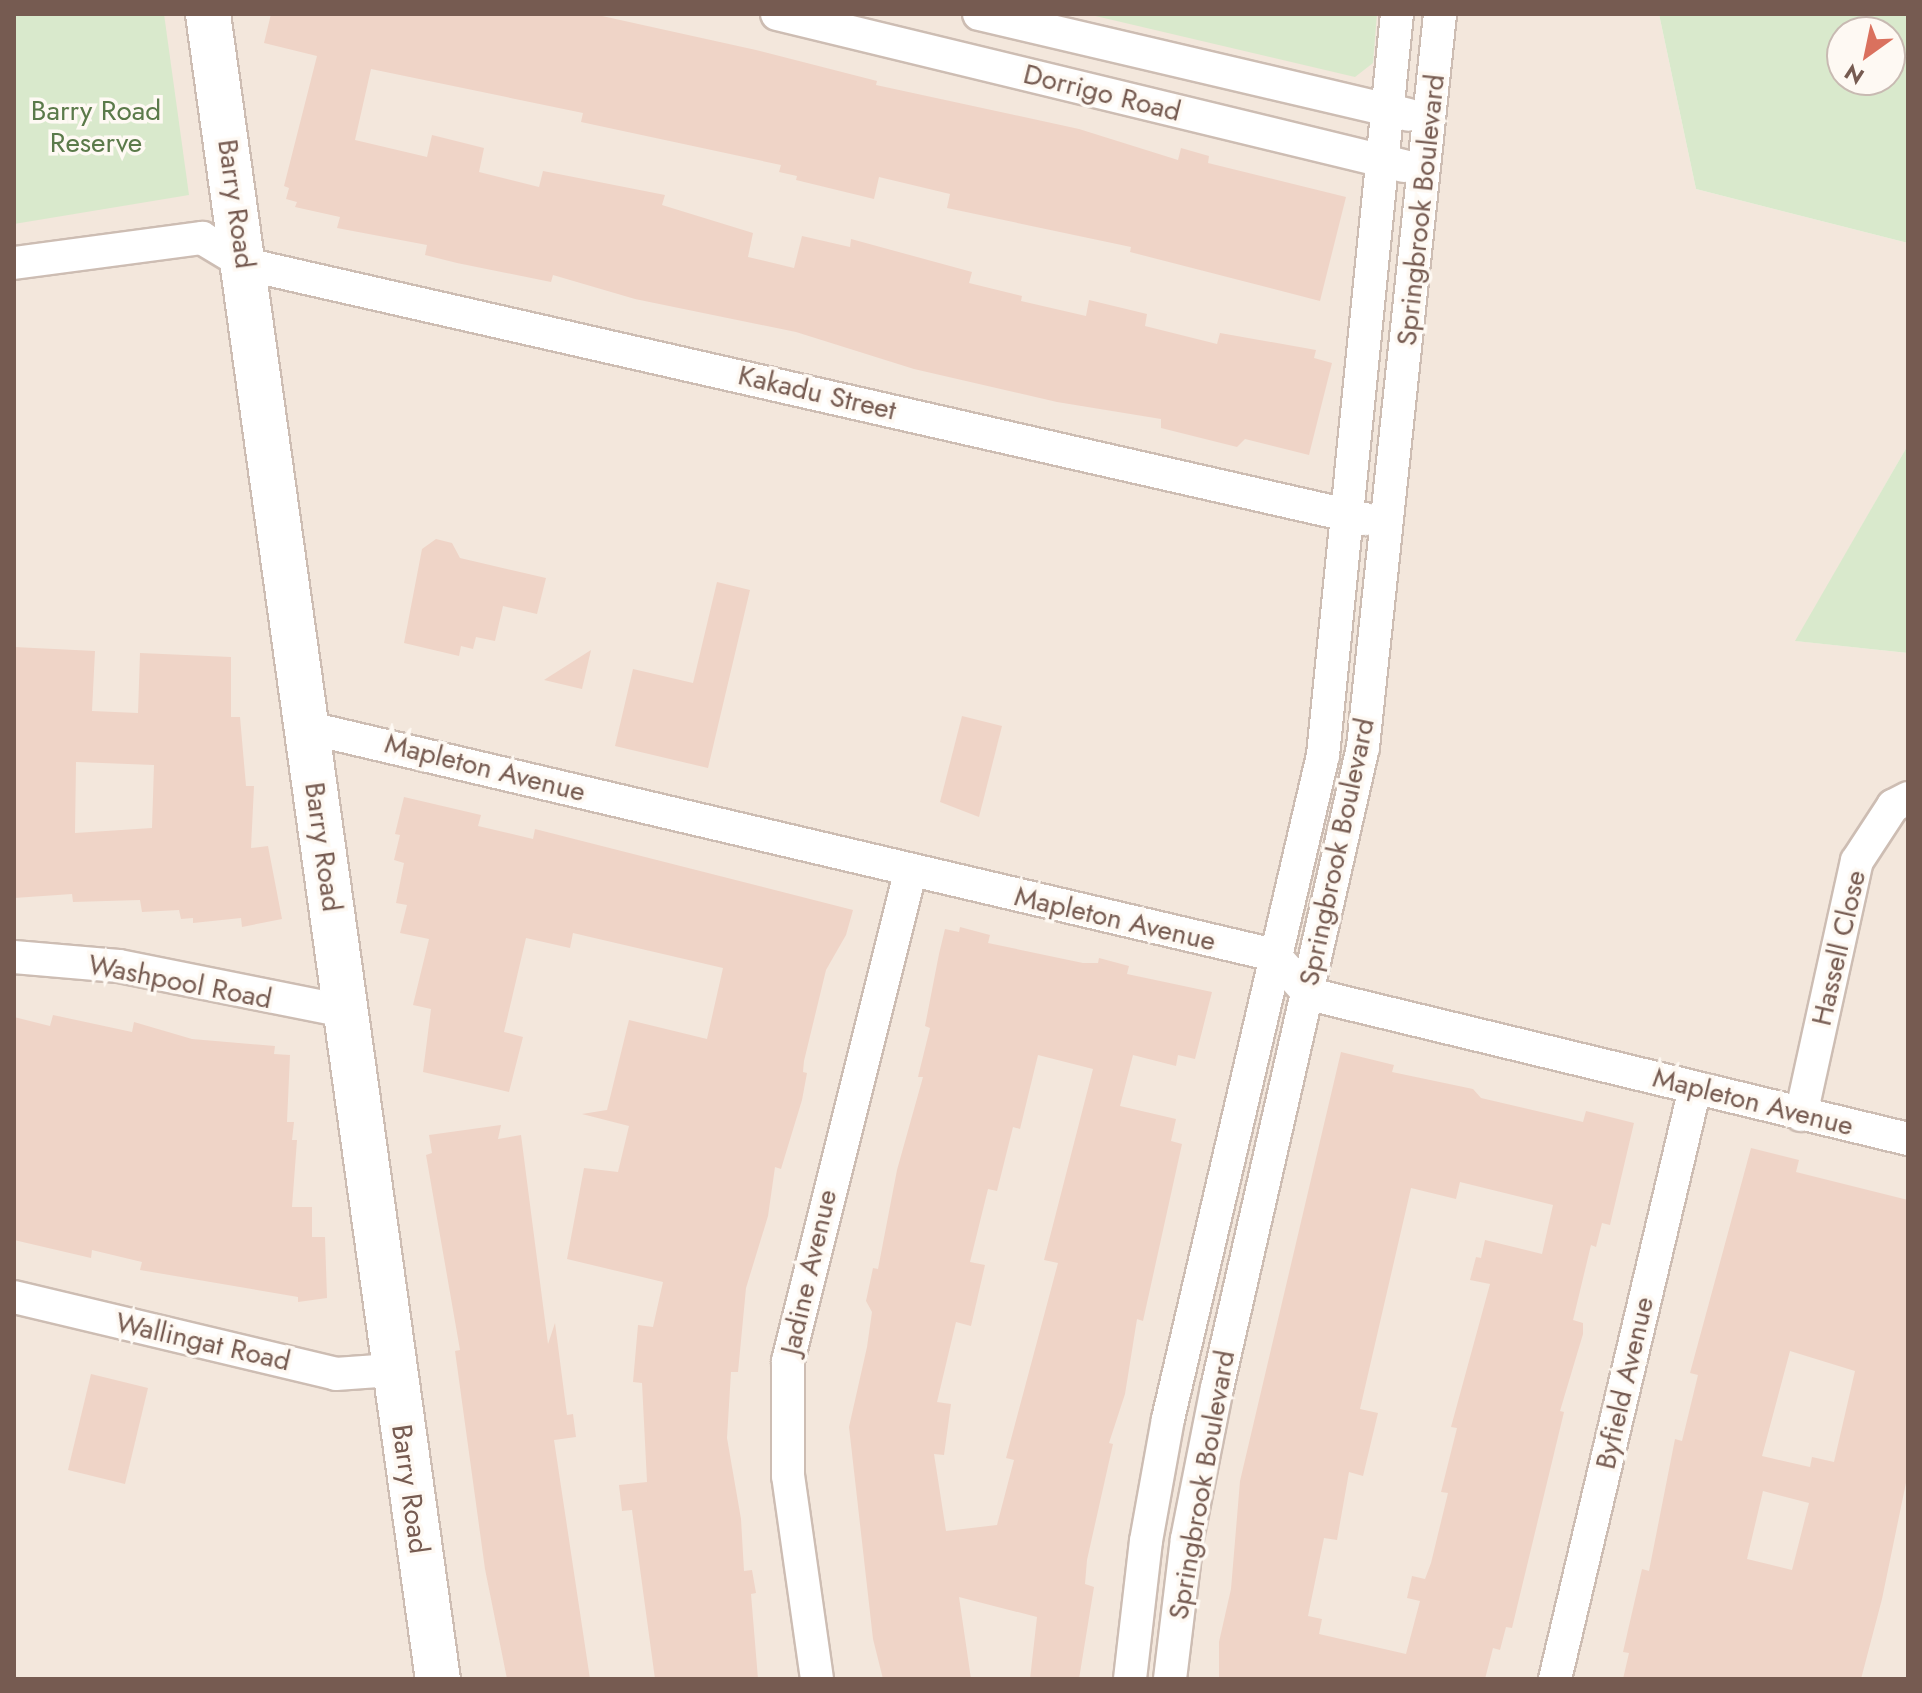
<!DOCTYPE html>
<html>
<head>
<meta charset="utf-8">
<style>
	body { margin:0 }
	#map { position:relative; width:1922px; height:1693px; overflow:hidden; background:#fbf5ed; font-family:Jost,sans-serif }
	div>[style] { position:absolute }
	[style*='--x'] { left:calc(var(--x)*1px); top:calc(var(--y)*1px); width:calc(var(--w)*1px); rotate:calc(var(--a)*1deg) }
	.residential>* { inset:0; background:#f3e7dc }
	.green>* { inset:0; background:#d9e9cc }
	.building>* { inset:0; background:#efd4c7 }
	.roads { filter:drop-shadow(2px 0 #cdbdb3) drop-shadow(-2px 0 #cdbdb3) drop-shadow(0 2px #cdbdb3) drop-shadow(0 -2px #cdbdb3) }
	.street>* { height:32px; margin:-16px; padding:0 16px; transform-origin:16px; border-radius:16px; background:#fff }
	.secondary>* { height:44px; margin:-22px; padding:0 22px; transform-origin:22px; border-radius:22px; background:#fff }
	span { translate:-50% -50%; white-space:nowrap; text-align:center; line-height:1.15; -webkit-text-stroke:7px #fef9f3; paint-order:stroke }
	.street-label { font-size:28px; color:#765b51 }
	.park-label { font-size:28px; color:#5b7a4a }
	.frame { position:absolute; inset:0; border:16px solid #765b51; pointer-events:none }
	.north { position:absolute; left:1826px; top:16px; width:80px; height:80px; box-sizing:border-box; background:#fef9f3; border:2px solid #c8bab2; border-radius:50%; rotate:213deg; font-size:22px; font-weight:700; line-height:32px; text-align:center; color:#765b51 }
	.north::after { content:''; display:block; margin:auto; width:28px; height:36px; background:#da715e; clip-path:polygon(50% 0,100% 100%,50% 72%,0 100%) }
</style>
</head>
<body>
<div id="map">
	<div class="residential">
		<i style="clip-path:polygon(14px 14px,1659px 14px,1696px 189px,1908px 243px,1908px 445px,1796px 641px,1908px 653px,1908px 1679px,14px 1679px)"></i>
	</div>
	<div class="green">
		<i style="clip-path:polygon(14px 14px,164px 14px,189px 195px,14px 224px)"></i>
		<i style="clip-path:polygon(1087px 14px,1377px 14px,1373px 63px,1355px 77px)"></i>
		<i style="clip-path:polygon(evenodd,1659px 14px,1908px 14px,1908px 243px,1696px 189px,1659px 14px,1842px 32px,1890px 32px,1890px 80px,1842px 80px,1842px 32px)"></i>
		<i style="clip-path:polygon(1908px 445px,1908px 653px,1795px 641px)"></i>
	</div>
	<div class="building">
		<i style="clip-path:polygon(271px 14px,593px 14px,756px 50px,877px 81px,876px 85px,1079px 129px,1178px 160px,1181px 148px,1209px 156px,1208px 163px,1346px 197px,1320px 301px,1130px 252px,1131px 247px,947px 208px,950px 194px,879px 177px,874px 199px,796px 180px,797px 176px,779px 172px,781px 165px,581px 122px,583px 113px,371px 69px,355px 140px,427px 157px,432px 135px,484px 148px,479px 172px,539px 187px,543px 171px,665px 195px,662px 205px,753px 233px,748px 257px,794px 268px,802px 236px,850px 247px,851px 239px,972px 272px,969px 283px,1022px 296px,1021px 301px,1086px 316px,1089px 300px,1147px 314px,1145px 326px,1217px 344px,1220px 333px,1316px 350px,1314px 358px,1332px 363px,1309px 455px,1245px 439px,1237px 447px,1161px 428px,1161px 419px,1057px 402px,914px 369px,796px 332px,635px 299px,553px 275px,551px 282px,457px 263px,425px 255px,427px 245px,337px 228px,340px 217px,295px 207px,297px 202px,286px 199px,289px 188px,284px 186px,317px 56px,264px 43px)"></i>
		<i style="clip-path:polygon(436px 539px,452px 543px,460px 558px,546px 578px,537px 614px,503px 606px,495px 641px,476px 637px,473px 649px,461px 646px,459px 656px,404px 643px,422px 549px)"></i>
		<i style="clip-path:polygon(717px 582px,750px 590px,708px 768px,615px 746px,633px 669px,693px 683px)"></i>
		<i style="clip-path:polygon(evenodd,14px 647px,95px 651px,92px 711px,138px 713px,140px 653px,231px 657px,231px 717px,240px 717px,246px 786px,254px 786px,251px 848px,268px 846px,282px 919px,242px 927px,241px 918px,193px 923px,193px 918px,181px 919px,179px 910px,142px 912px,140px 900px,73px 902px,72px 894px,14px 898px,14px 647px,76px 762px,154px 765px,152px 828px,75px 833px,76px 762px)"></i>
		<i style="clip-path:polygon(591px 650px,582px 689px,544px 680px)"></i>
		<i style="clip-path:polygon(962px 716px,1002px 726px,979px 817px,940px 802px)"></i>
		<i style="clip-path:polygon(404px 797px,481px 815px,478px 826px,533px 839px,535px 829px,853px 910px,846px 935px,826px 970px,804px 1061px,803px 1072px,807px 1073px,802px 1100px,781px 1169px,775px 1167px,768px 1216px,746px 1288px,738px 1372px,731px 1372px,727px 1438px,741px 1519px,744px 1571px,752px 1570px,756px 1593px,751px 1594px,758px 1679px,655px 1679px,632px 1510px,622px 1511px,619px 1485px,647px 1482px,642px 1383px,633px 1382px,638px 1325px,653px 1327px,663px 1282px,567px 1259px,584px 1168px,618px 1172px,629px 1126px,582px 1114px,607px 1110px,629px 1020px,707px 1039px,723px 968px,573px 933px,570px 948px,526px 938px,504px 1032px,523px 1037px,509px 1092px,423px 1072px,431px 1009px,413px 1005px,429px 939px,400px 933px,407px 905px,396px 903px,404px 863px,394px 860px,400px 835px,395px 834px)"></i>
		<i style="clip-path:polygon(evenodd,960px 927px,990px 935px,988px 943px,1083px 963px,1098px 963px,1099px 958px,1129px 966px,1127px 974px,1212px 992px,1195px 1059px,1178px 1055px,1176px 1066px,1133px 1055px,1120px 1106px,1176px 1119px,1171px 1141px,1182px 1144px,1143px 1321px,1137px 1319px,1125px 1394px,1109px 1443px,1113px 1444px,1087px 1560px,1085px 1584px,1094px 1587px,1079px 1679px,1030px 1679px,1037px 1617px,959px 1597px,971px 1679px,883px 1679px,873px 1639px,849px 1427px,867px 1347px,872px 1312px,866px 1301px,873px 1268px,878px 1269px,897px 1170px,923px 1077px,918px 1077px,930px 1028px,925px 1026px,939px 954px,945px 929px,959px 932px,960px 927px,1038px 1055px,1093px 1069px,1044px 1260px,1058px 1263px,1006px 1458px,1014px 1460px,997px 1525px,946px 1531px,934px 1454px,944px 1455px,951px 1404px,937px 1402px,956px 1322px,971px 1326px,985px 1265px,970px 1262px,988px 1189px,997px 1191px,1013px 1127px,1020px 1129px,1038px 1055px)"></i>
		<i style="clip-path:polygon(53px 1015px,132px 1032px,134px 1022px,192px 1039px,275px 1046px,274px 1054px,290px 1055px,287px 1122px,294px 1122px,292px 1140px,297px 1140px,292px 1207px,312px 1207px,312px 1237px,325px 1237px,327px 1298px,298px 1302px,298px 1297px,140px 1270px,142px 1262px,92px 1250px,91px 1258px,14px 1240px,14px 1017px,50px 1026px)"></i>
		<i style="clip-path:polygon(evenodd,1341px 1052px,1394px 1065px,1392px 1072px,1473px 1089px,1481px 1098px,1583px 1122px,1586px 1111px,1634px 1123px,1610px 1225px,1602px 1223px,1596px 1247px,1591px 1245px,1573px 1320px,1583px 1323px,1583px 1334px,1560px 1411px,1564px 1412px,1512px 1628px,1506px 1627px,1500px 1650px,1493px 1648px,1485px 1679px,1219px 1679px,1219px 1642px,1231px 1589px,1240px 1481px,1341px 1052px,1460px 1182px,1553px 1205px,1542px 1254px,1485px 1240px,1481px 1258px,1476px 1257px,1470px 1280px,1490px 1284px,1451px 1427px,1457px 1428px,1441px 1492px,1448px 1493px,1431px 1563px,1425px 1579px,1412px 1576px,1407px 1598px,1420px 1601px,1406px 1654px,1319px 1634px,1322px 1619px,1308px 1616px,1324px 1538px,1337px 1540px,1349px 1472px,1363px 1476px,1378px 1413px,1360px 1409px,1411px 1188px,1456px 1199px,1460px 1182px)"></i>
		<i style="clip-path:polygon(501px 1125px,498px 1139px,521px 1135px,548px 1344px,555px 1323px,567px 1415px,573px 1414px,576px 1437px,554px 1440px,590px 1679px,507px 1679px,485px 1569px,455px 1351px,460px 1350px,426px 1155px,432px 1153px,429px 1135px)"></i>
		<i style="clip-path:polygon(evenodd,1751px 1148px,1799px 1160px,1796px 1172px,1908px 1200px,1908px 1473px,1882px 1599px,1861px 1679px,1623px 1679px,1629px 1653px,1623px 1652px,1642px 1569px,1649px 1571px,1675px 1439px,1682px 1441px,1698px 1375px,1690px 1373px,1751px 1148px,1790px 1351px,1855px 1371px,1834px 1462px,1812px 1457px,1810px 1467px,1762px 1456px,1790px 1351px,1751px 1148px,1763px 1491px,1809px 1503px,1792px 1570px,1747px 1559px,1763px 1491px)"></i>
		<i style="clip-path:polygon(91px 1374px,148px 1388px,125px 1484px,68px 1470px)"></i>
	</div>
	<div class="roads">
		<div class="street">
			<i style="--x:777;--y:14;--w:645;--a:13.63"></i>
			<i style="--x:979;--y:14;--w:441;--a:13.2"></i>
			<i style="--x:14;--y:263;--w:190;--a:-7.6"></i>
			<i style="--x:202;--y:238;--w:50;--a:31.2"></i>
			<i style="--x:245;--y:264;--w:1149;--a:12.83"></i>
			<i style="--x:305;--y:727;--w:995;--a:13.24"></i>
			<i style="--x:1274;--y:955;--w:52;--a:48.1"></i>
			<i style="--x:1309;--y:994;--w:616;--a:13.61"></i>
			<i style="--x:14;--y:957;--w:105;--a:4.9"></i>
			<i style="--x:119;--y:966;--w:230;--a:11.3"></i>
			<i style="--x:1801;--y:1115;--w:260;--a:-77.6"></i>
			<i style="--x:1857;--y:861;--w:66;--a:-56.8"></i>
			<i style="--x:1893;--y:806;--w:17;--a:-28"></i>
			<i style="--x:14;--y:1297;--w:331;--a:13.4"></i>
			<i style="--x:336;--y:1374;--w:56;--a:-4.1"></i>
			<i style="--x:817;--y:1679;--w:205;--a:-98.1"></i>
			<i style="--x:788;--y:1476;--w:115;--a:-90"></i>
			<i style="--x:788;--y:1361;--w:503;--a:-75.96"></i>
			<i style="--x:1130;--y:1679;--w:139;--a:-83.4"></i>
			<i style="--x:1146;--y:1541;--w:124;--a:-79.8"></i>
			<i style="--x:1168;--y:1419;--w:682;--a:-76.86"></i>
			<i style="--x:1323;--y:755;--w:745;--a:-84.3"></i>
			<i style="--x:1170;--y:1679;--w:141;--a:-83.1"></i>
			<i style="--x:1187;--y:1539;--w:154;--a:-78.8"></i>
			<i style="--x:1217;--y:1388;--w:657;--a:-77.17"></i>
			<i style="--x:1363;--y:747;--w:737;--a:-84"></i>
			<i style="--x:1555;--y:1679;--w:607;--a:-76.67"></i>
		</div>
		<div class="secondary">
			<i style="--x:208;--y:14;--w:1681;--a:82.14"></i>
		</div>
	</div>
	<div class="street-label">
		<span style="left:1102px;top:93px;rotate:14deg">Dorrigo Road</span>
		<span style="left:236px;top:204px;rotate:82deg">Barry Road</span>
		<span style="left:1421px;top:210px;rotate:-84deg">Springbrook Boulevard</span>
		<span style="left:817px;top:393px;rotate:13deg">Kakadu Street</span>
		<span style="left:485px;top:768px;rotate:14deg">Mapleton Avenue</span>
		<span style="left:323px;top:847px;rotate:82deg">Barry Road</span>
		<span style="left:1337px;top:852px;rotate:-78deg">Springbrook Boulevard</span>
		<span style="left:1115px;top:919px;rotate:13deg">Mapleton Avenue</span>
		<span style="left:1839px;top:948px;rotate:-77deg">Hassell Close</span>
		<span style="left:180px;top:982px;rotate:11deg">Washpool Road</span>
		<span style="left:1753px;top:1102px;rotate:14deg">Mapleton Avenue</span>
		<span style="left:809px;top:1272px;rotate:-77deg">Jadine Avenue</span>
		<span style="left:203px;top:1342px;rotate:13deg">Wallingat Road</span>
		<span style="left:1625px;top:1383px;rotate:-77deg">Byfield Avenue</span>
		<span style="left:1202px;top:1485px;rotate:-80deg">Springbrook Boulevard</span>
		<span style="left:410px;top:1489px;rotate:82deg">Barry Road</span>
	</div>
	<div class="park-label">
		<span style="left:96px;top:127px">Barry Road<br>Reserve</span>
	</div>
	<div class="frame"></div>
	<div class="north">N</div>
</div>
</body>
</html>
